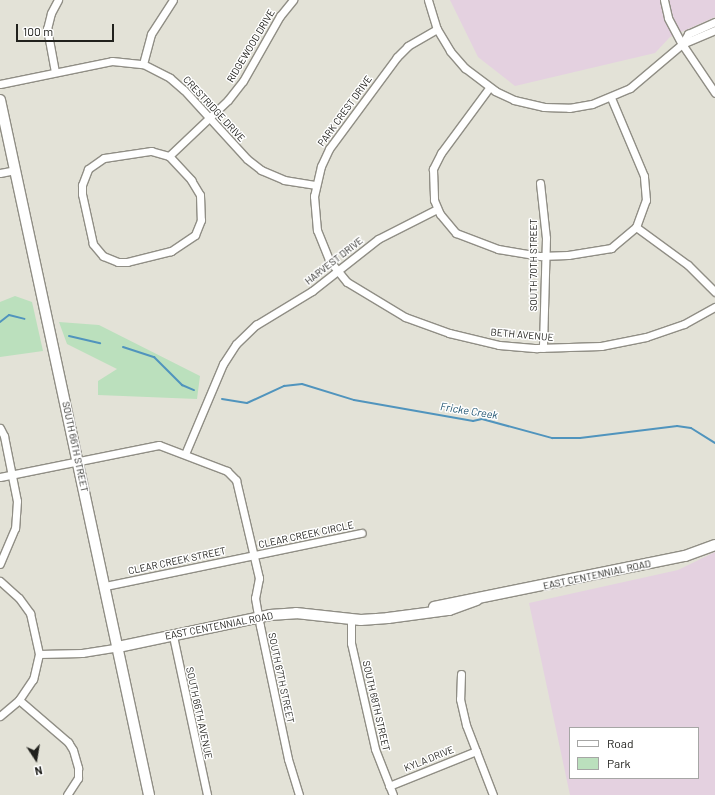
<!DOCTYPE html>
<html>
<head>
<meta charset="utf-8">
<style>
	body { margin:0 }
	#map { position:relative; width:715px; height:795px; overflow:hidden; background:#e3e2d7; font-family:Barlow,sans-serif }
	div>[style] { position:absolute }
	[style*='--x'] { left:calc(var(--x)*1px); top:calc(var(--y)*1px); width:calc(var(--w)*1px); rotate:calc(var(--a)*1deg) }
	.commercial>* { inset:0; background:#e4d1e0 }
	.green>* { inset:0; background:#bbe0bd }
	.stream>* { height:2px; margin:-1px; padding:0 1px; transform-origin:1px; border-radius:1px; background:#5094bd }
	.roads { filter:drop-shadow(1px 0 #908e85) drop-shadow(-1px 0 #908e85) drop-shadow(0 1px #908e85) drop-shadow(0 -1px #908e85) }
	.street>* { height:7px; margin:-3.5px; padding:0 3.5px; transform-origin:3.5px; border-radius:3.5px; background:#fff }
	.secondary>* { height:10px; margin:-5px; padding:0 5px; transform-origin:5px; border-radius:5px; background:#fff }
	span { translate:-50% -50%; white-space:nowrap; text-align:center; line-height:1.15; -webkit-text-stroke:3px #fff; paint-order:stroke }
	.street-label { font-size:10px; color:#21211d }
	.water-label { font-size:11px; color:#1d526f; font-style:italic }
	.legend { position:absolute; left:569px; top:727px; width:130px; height:52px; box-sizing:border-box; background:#fff; border:1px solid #a6a6a5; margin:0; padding:5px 7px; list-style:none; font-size:12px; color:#21211d }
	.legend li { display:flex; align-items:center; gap:8px; height:20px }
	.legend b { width:20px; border:1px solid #a6a6a5 }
	.north { position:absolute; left:16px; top:739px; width:40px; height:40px; -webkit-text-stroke:3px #fff; paint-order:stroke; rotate:168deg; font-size:11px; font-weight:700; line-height:16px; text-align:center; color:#21211d }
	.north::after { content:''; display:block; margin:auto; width:14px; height:18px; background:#21211d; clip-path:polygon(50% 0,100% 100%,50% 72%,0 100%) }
	.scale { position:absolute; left:16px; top:24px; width:98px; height:18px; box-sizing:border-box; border:2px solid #21211d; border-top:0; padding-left:5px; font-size:12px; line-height:14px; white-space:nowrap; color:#21211d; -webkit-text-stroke:3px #fff; paint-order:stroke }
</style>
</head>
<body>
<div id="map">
	<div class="commercial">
		<i style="clip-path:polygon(450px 0,715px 0,715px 17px,670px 37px,655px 53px,515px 86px,478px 57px)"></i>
		<i style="clip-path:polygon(evenodd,715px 552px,715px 795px,570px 795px,529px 603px,678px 570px,715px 552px,570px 728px,698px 728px,698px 778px,570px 778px,570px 728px)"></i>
	</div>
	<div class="green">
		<i style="clip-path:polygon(15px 296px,32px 302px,43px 351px,0 357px,0 302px)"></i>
		<i style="clip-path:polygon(59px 322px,99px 325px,200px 376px,197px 399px,98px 395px,98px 381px,117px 369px,67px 344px)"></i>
	</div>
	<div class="stream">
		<i style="--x:0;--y:322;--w:11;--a:-38"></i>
		<i style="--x:9;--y:315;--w:16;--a:14"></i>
		<i style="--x:69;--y:336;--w:32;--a:13"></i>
		<i style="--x:123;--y:347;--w:33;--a:18"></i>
		<i style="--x:154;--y:357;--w:40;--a:45"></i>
		<i style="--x:182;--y:385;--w:13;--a:23"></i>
		<i style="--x:222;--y:399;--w:25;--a:9"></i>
		<i style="--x:247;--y:403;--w:41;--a:-24.7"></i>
		<i style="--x:284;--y:386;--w:18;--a:-6"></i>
		<i style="--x:302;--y:384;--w:54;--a:17.1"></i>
		<i style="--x:354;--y:400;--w:121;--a:10"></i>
		<i style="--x:473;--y:421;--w:9;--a:-13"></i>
		<i style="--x:482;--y:419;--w:73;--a:15.2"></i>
		<i style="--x:552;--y:438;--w:28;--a:0"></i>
		<i style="--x:580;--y:438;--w:98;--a:-7.1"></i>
		<i style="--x:677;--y:426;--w:14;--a:8"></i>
		<i style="--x:691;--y:428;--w:28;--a:32"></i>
	</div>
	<div class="roads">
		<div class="street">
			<i style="--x:428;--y:0;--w:30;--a:73"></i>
			<i style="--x:437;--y:29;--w:26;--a:59"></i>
			<i style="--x:450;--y:51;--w:23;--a:49"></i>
			<i style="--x:465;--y:68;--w:38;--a:37"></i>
			<i style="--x:495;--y:91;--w:21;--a:25"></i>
			<i style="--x:514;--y:100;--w:31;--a:13"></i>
			<i style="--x:544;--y:107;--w:25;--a:2"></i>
			<i style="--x:569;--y:108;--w:23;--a:-10"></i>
			<i style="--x:592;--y:104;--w:41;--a:-22.8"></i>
			<i style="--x:630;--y:88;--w:68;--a:-40.2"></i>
			<i style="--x:682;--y:44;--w:12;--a:-59"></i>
			<i style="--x:688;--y:34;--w:30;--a:-24"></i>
			<i style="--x:664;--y:0;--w:18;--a:77"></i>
			<i style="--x:668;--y:18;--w:30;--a:62"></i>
			<i style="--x:682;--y:44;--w:59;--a:56"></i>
			<i style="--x:437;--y:29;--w:34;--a:150"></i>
			<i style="--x:408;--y:46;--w:16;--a:135"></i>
			<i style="--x:397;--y:57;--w:114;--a:126.5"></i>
			<i style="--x:329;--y:149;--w:19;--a:115"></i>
			<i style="--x:321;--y:166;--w:31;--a:103"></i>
			<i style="--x:314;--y:196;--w:34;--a:85"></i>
			<i style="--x:317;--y:230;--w:32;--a:68"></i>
			<i style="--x:329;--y:260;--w:28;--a:51"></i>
			<i style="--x:347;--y:282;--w:68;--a:31.1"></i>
			<i style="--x:405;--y:317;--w:47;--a:20"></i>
			<i style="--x:449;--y:333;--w:51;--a:13.5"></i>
			<i style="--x:499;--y:345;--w:38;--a:5"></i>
			<i style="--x:537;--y:348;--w:64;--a:-1.8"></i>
			<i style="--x:601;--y:346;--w:46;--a:-11.3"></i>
			<i style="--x:646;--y:337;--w:40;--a:-18.9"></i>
			<i style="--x:684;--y:324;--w:35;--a:-29"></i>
			<i style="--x:682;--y:44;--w:36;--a:-23"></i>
			<i style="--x:143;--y:64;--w:31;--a:-75"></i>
			<i style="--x:151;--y:34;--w:40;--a:-57.1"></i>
			<i style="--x:55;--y:72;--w:44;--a:-100.5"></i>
			<i style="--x:47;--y:29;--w:16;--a:-76"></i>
			<i style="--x:51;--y:13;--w:15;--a:-62"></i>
			<i style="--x:0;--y:84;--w:114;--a:-11.6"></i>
			<i style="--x:112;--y:61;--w:31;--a:6"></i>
			<i style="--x:143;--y:64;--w:30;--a:27"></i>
			<i style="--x:170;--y:78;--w:18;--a:41"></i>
			<i style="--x:184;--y:90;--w:93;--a:47.6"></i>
			<i style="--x:247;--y:159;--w:18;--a:38"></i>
			<i style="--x:261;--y:170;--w:25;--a:23"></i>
			<i style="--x:284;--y:180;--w:31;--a:9"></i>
			<i style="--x:489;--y:88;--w:81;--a:126.4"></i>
			<i style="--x:441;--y:153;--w:18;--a:117"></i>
			<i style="--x:433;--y:169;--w:31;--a:88"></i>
			<i style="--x:434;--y:200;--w:15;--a:67"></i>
			<i style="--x:440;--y:214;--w:25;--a:50"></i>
			<i style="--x:456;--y:233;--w:45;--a:20.9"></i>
			<i style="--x:498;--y:249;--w:43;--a:9.5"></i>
			<i style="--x:540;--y:256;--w:28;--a:-2"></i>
			<i style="--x:568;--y:255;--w:44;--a:-9.2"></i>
			<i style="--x:611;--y:248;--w:33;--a:-40"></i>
			<i style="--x:636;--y:227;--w:29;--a:-70"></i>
			<i style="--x:646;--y:200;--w:24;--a:-95"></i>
			<i style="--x:644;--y:176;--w:85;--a:-112.9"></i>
			<i style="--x:169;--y:156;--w:33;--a:47"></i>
			<i style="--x:191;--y:180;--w:17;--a:59"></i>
			<i style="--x:200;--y:195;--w:25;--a:88"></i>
			<i style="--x:201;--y:220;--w:16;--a:112"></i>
			<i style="--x:195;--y:235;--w:29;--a:146"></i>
			<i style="--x:171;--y:251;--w:45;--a:166"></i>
			<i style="--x:127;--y:262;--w:9;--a:180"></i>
			<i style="--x:118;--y:262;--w:16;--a:-158"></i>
			<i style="--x:103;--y:256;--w:16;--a:-130"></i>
			<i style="--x:93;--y:244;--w:51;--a:-102.4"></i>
			<i style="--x:82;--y:194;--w:9;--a:-90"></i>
			<i style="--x:82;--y:185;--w:17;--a:-69"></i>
			<i style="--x:88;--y:169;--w:19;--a:-35"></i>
			<i style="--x:104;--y:158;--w:48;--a:-8.5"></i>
			<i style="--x:151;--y:151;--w:19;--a:16"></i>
			<i style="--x:169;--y:156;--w:81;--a:-43.5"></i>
			<i style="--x:228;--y:100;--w:24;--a:-52"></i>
			<i style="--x:243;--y:81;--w:75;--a:-60.4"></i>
			<i style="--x:280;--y:16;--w:21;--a:-51"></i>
			<i style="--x:0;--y:173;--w:15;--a:-11"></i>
			<i style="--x:540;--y:183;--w:55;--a:83.8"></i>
			<i style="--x:546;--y:238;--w:110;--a:91.6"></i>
			<i style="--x:636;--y:227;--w:64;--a:36.2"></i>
			<i style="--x:688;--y:265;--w:38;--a:45"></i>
			<i style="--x:0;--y:428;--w:9;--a:63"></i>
			<i style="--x:4;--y:436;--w:66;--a:78.7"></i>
			<i style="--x:17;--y:501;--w:27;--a:94"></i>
			<i style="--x:15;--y:528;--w:39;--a:113"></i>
			<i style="--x:185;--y:454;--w:98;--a:-67.1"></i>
			<i style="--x:223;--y:364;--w:24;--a:-57"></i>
			<i style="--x:236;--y:344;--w:28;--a:-44"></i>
			<i style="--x:256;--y:325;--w:66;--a:-31.3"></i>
			<i style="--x:312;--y:291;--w:84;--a:-38.2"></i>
			<i style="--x:378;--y:239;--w:66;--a:-27"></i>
			<i style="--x:0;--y:477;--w:162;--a:-11.4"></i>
			<i style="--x:159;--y:445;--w:73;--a:20.9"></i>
			<i style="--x:227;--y:471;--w:13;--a:45"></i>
			<i style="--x:236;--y:480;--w:101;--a:76.8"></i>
			<i style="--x:259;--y:578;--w:20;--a:101"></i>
			<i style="--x:255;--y:598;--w:28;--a:80"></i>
			<i style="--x:260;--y:626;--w:136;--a:78.1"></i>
			<i style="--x:288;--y:759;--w:38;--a:73"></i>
			<i style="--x:0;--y:581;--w:25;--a:42"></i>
			<i style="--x:19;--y:598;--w:19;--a:54"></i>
			<i style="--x:30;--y:613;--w:42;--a:77.6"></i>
			<i style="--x:39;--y:654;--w:26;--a:103"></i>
			<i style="--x:33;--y:679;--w:25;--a:124"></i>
			<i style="--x:19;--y:700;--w:25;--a:140"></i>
			<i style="--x:105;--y:586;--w:262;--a:-11.7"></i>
			<i style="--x:351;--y:619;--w:24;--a:90"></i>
			<i style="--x:351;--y:643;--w:109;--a:77.2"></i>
			<i style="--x:375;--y:749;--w:49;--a:68.6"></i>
			<i style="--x:173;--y:636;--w:163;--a:77.9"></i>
			<i style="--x:39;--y:654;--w:43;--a:-1.3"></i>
			<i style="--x:82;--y:653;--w:36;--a:-9"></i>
			<i style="--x:461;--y:674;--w:25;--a:92"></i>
			<i style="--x:460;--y:699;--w:27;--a:77"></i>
			<i style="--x:466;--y:725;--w:75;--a:68.9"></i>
			<i style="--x:19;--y:700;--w:65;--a:40.6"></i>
			<i style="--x:68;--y:742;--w:9;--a:58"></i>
			<i style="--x:73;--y:750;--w:19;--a:74"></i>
			<i style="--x:78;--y:768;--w:10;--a:90"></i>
			<i style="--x:78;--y:778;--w:20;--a:123"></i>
			<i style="--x:389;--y:786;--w:94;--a:-21.9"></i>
		</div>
		<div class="secondary">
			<i style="--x:0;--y:100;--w:711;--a:77.9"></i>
			<i style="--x:434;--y:607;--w:256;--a:-11.5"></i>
			<i style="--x:685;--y:556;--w:32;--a:-20"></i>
			<i style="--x:118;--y:647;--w:155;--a:-11.9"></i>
			<i style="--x:270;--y:615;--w:26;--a:-4"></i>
			<i style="--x:296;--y:613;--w:65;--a:6.1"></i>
			<i style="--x:361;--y:620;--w:27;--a:-4"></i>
			<i style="--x:388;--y:618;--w:62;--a:-7.5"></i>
			<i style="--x:449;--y:610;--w:30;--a:-20"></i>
		</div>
	</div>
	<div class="street-label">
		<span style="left:251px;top:46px;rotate:-59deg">RIDGEWOOD DRIVE</span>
		<span style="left:214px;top:109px;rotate:47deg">CRESTRIDGE DRIVE</span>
		<span style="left:345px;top:111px;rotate:-54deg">PARK CREST DRIVE</span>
		<span style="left:334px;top:261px;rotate:-38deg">HARVEST DRIVE</span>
		<span style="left:534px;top:265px;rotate:-90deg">SOUTH 70TH STREET</span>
		<span style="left:522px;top:335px;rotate:5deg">BETH AVENUE</span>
		<span style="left:75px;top:447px;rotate:78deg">SOUTH 66TH STREET</span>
		<span style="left:306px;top:535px;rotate:-12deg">CLEAR CREEK CIRCLE</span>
		<span style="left:177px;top:561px;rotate:-12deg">CLEAR CREEK STREET</span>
		<span style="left:597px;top:575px;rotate:-12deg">EAST CENTENNIAL ROAD</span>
		<span style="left:219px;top:626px;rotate:-11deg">EAST CENTENNIAL ROAD</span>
		<span style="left:281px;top:678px;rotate:78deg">SOUTH 67TH STREET</span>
		<span style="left:376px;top:706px;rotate:77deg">SOUTH 68TH STREET</span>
		<span style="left:199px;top:713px;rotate:78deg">SOUTH 66TH AVENUE</span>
		<span style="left:429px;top:759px;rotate:-22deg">KYLA DRIVE</span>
	</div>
	<div class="water-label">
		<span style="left:469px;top:411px;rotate:9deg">Fricke Creek</span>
	</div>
	<ul class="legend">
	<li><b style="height:5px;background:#fff"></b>Road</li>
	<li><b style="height:11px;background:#bbe0bd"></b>Park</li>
	</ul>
	<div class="north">N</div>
	<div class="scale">100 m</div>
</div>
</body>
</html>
